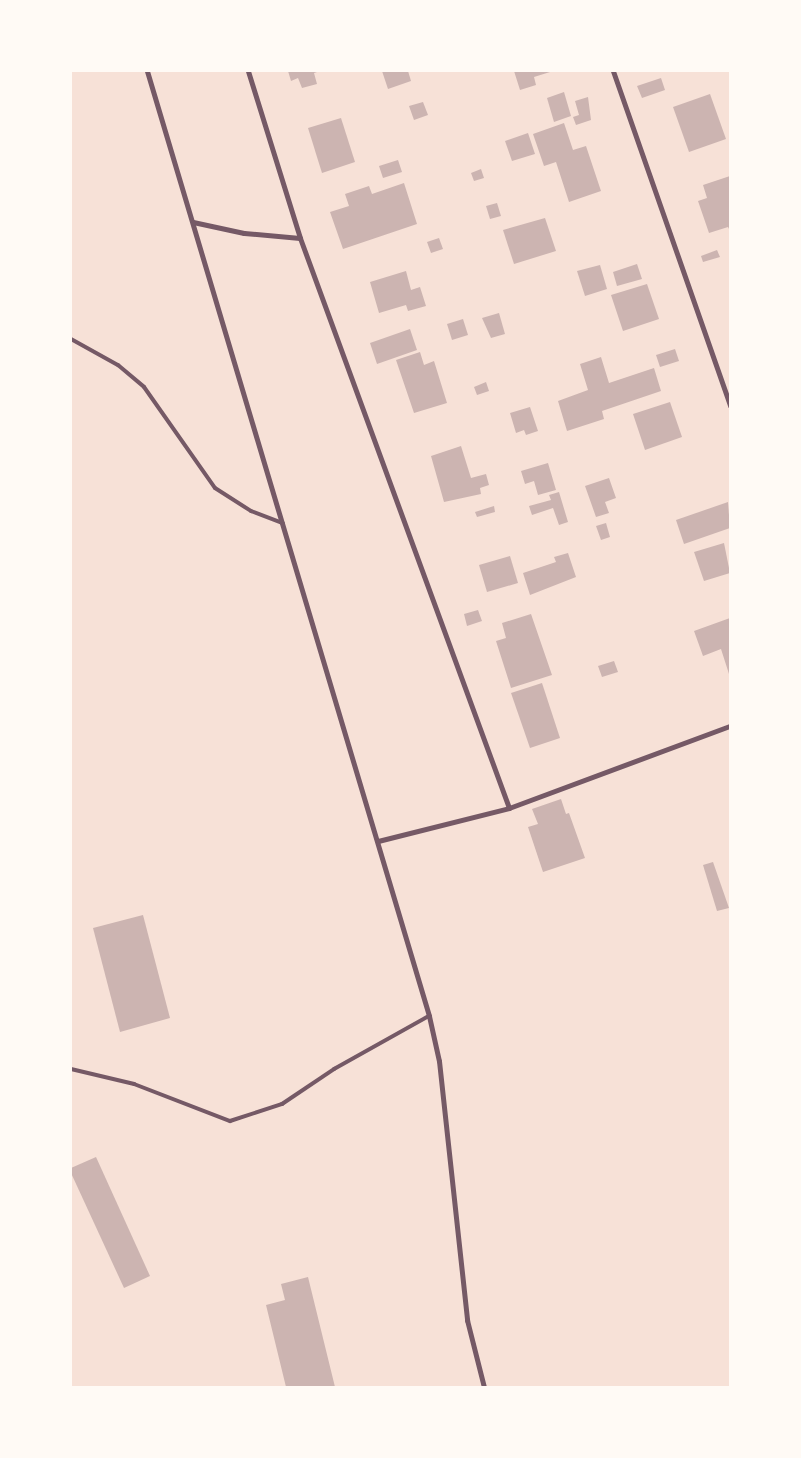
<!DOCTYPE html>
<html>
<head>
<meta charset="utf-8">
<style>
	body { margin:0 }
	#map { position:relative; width:801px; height:1458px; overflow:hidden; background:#f7e1d7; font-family:"DM Sans",sans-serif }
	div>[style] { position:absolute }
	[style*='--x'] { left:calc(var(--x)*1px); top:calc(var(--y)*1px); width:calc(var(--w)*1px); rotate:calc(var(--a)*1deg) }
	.building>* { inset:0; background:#ccb4b1 }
	.service>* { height:4px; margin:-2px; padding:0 2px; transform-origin:2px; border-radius:2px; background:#755966 }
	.minor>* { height:5px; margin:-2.5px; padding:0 2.5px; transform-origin:2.5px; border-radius:2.5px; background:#755966 }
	span { translate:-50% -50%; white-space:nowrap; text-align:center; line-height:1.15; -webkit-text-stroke:4px #fffaf5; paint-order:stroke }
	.frame { position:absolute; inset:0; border:72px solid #fffaf5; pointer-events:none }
</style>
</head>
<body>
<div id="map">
	<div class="building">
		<i style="clip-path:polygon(288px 71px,320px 71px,314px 73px,317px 84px,302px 88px,298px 78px,291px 81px)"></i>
		<i style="clip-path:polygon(382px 71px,408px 71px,411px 81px,388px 89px)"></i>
		<i style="clip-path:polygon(514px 71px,550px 71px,550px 72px,534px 77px,536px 85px,520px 90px)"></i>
		<i style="clip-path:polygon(661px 78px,665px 90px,642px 98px,637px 86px)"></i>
		<i style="clip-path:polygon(564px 92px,571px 116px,554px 122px,547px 98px)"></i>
		<i style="clip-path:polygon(710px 94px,726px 139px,689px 152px,673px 107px)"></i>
		<i style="clip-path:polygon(588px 97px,591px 120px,576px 125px,573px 117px,579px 115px,575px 101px)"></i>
		<i style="clip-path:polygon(423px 102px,428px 115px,414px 120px,409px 106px)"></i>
		<i style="clip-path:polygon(341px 118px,355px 162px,322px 173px,308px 128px)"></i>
		<i style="clip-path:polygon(564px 123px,573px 150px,586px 146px,601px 191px,569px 202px,556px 162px,544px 166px,533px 134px)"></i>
		<i style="clip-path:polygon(528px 133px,535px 154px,512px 161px,505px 141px)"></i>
		<i style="clip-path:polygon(398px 160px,402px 172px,383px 178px,379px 166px)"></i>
		<i style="clip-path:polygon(481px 169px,484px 178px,474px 181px,471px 173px)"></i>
		<i style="clip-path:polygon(730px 176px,730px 231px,728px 227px,709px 233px,698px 201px,707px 198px,703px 185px)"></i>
		<i style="clip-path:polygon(404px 183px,417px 224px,343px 249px,330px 212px,349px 206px,345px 194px,369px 186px,372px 194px)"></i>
		<i style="clip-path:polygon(497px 203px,501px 216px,490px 219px,486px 206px)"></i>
		<i style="clip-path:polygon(545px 218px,556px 251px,514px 264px,503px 230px)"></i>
		<i style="clip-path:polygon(439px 238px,443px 249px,431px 253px,427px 242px)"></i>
		<i style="clip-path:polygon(717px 250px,720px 257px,703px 262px,701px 256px)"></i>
		<i style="clip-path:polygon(637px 264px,642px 279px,617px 286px,613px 272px)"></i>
		<i style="clip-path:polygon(600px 265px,607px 289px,585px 296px,577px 271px)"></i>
		<i style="clip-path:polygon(406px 271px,411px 290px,420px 287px,426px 306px,408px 311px,406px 305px,379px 313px,370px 282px)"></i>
		<i style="clip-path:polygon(647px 284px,659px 319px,623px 331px,611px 295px)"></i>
		<i style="clip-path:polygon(499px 313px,505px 334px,491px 338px,482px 318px)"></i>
		<i style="clip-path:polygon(463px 319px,468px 335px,452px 340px,447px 324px)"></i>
		<i style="clip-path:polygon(410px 329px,417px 350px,377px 364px,370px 343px)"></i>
		<i style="clip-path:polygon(675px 349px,679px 361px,660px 367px,656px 355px)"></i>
		<i style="clip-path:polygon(420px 352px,424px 365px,434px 361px,447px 403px,414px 413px,396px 360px)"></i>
		<i style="clip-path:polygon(601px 357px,609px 383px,654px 368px,661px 391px,602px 411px,604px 419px,567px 431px,558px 401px,588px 390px,580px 364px)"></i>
		<i style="clip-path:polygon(486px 382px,489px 391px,477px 395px,474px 387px)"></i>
		<i style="clip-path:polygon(670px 402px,682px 437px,645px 450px,633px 414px)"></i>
		<i style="clip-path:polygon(530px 407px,538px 431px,526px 435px,524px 430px,516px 433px,510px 413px)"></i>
		<i style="clip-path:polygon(461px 446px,471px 478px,486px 474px,489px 485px,480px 488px,481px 494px,444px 502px,431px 456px)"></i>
		<i style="clip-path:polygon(548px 463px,556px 490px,538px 495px,534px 481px,525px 484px,521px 471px)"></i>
		<i style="clip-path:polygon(609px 478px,616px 498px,605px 502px,609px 513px,596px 517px,585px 486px)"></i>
		<i style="clip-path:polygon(559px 492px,568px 522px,559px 525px,553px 508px,532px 515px,529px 506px,551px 500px,549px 495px)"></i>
		<i style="clip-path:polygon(728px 502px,730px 528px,684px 544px,676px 520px)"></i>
		<i style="clip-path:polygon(494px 506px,495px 512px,477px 517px,475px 512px)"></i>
		<i style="clip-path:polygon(606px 523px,610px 537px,601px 540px,596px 526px)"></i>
		<i style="clip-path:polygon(724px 543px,730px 573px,704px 581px,694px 552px)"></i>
		<i style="clip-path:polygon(568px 553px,576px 577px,530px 595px,523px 573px,556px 562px,554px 557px)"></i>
		<i style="clip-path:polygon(510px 556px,518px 583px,487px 592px,479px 565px)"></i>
		<i style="clip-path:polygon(478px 610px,482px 621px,467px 626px,464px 614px)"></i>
		<i style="clip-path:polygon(531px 614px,552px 675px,511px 688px,496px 641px,506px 638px,502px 623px)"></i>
		<i style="clip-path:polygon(730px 618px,730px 674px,729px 674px,721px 649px,703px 656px,694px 631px)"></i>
		<i style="clip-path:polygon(614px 661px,618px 672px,602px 677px,598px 666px)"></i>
		<i style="clip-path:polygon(542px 683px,560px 738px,530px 748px,511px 693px)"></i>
		<i style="clip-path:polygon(561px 799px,566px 814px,569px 813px,585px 858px,543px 872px,528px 827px,538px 824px,532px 809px)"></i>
		<i style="clip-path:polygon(713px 862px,729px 908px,717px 911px,703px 865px)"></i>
		<i style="clip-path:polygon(143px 915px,170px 1018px,120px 1032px,93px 928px)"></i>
		<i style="clip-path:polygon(96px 1157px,150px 1276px,124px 1288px,71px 1173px,71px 1168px)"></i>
		<i style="clip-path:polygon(308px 1277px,335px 1387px,286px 1387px,266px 1305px,285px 1300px,281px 1284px)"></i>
	</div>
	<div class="service">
		<i style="--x:71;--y:339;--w:54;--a:29"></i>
		<i style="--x:118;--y:365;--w:34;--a:40"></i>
		<i style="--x:144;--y:387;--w:123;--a:54.9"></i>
		<i style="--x:215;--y:488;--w:43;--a:32.6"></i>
		<i style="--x:251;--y:511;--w:34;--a:21"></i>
		<i style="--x:71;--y:1069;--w:65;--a:13.4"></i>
		<i style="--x:134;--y:1084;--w:103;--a:21.1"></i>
		<i style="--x:230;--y:1121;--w:55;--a:-18.1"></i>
		<i style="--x:282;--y:1104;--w:63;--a:-33.9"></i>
		<i style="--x:334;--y:1069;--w:109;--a:-29.2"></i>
	</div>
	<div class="minor">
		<i style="--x:147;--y:71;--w:986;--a:73.38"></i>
		<i style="--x:429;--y:1016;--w:46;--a:77.5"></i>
		<i style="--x:439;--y:1061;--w:261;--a:83.8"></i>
		<i style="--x:467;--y:1320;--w:69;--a:75.8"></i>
		<i style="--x:248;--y:71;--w:175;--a:72.7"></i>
		<i style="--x:300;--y:238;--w:607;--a:69.86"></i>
		<i style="--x:613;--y:71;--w:355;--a:70.7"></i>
		<i style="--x:193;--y:222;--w:52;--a:12.2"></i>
		<i style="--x:244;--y:233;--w:56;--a:5.1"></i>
		<i style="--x:378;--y:841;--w:135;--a:-14.1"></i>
		<i style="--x:509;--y:808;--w:236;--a:-20.4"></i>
	</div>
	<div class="frame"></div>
</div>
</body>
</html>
